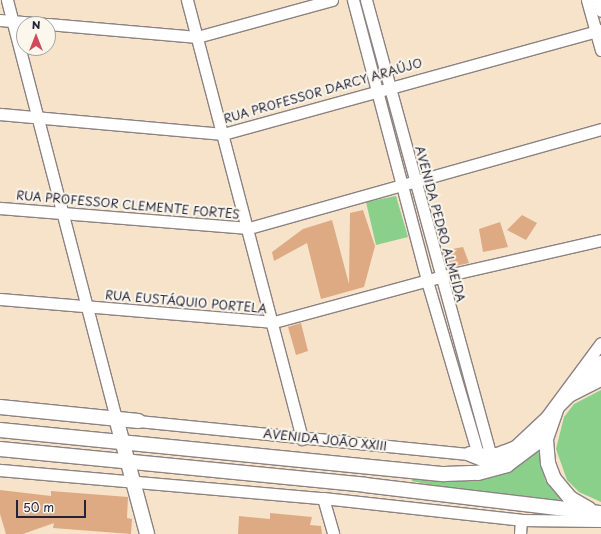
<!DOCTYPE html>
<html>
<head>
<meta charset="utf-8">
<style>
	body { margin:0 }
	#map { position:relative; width:601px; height:534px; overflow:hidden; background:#f6e3ca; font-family:"Playpen Sans",sans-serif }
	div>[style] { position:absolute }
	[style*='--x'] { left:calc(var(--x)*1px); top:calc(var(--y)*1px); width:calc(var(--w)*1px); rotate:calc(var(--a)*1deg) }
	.green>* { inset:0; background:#8ad08a }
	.building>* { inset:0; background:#ddaa83 }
	.roads { filter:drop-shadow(1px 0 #8c8282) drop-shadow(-1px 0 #8c8282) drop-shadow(0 1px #8c8282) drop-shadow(0 -1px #8c8282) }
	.minor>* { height:11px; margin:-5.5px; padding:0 5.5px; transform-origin:5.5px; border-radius:5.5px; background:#fff }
	.major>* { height:14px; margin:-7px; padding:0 7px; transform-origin:7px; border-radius:7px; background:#fff }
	span { translate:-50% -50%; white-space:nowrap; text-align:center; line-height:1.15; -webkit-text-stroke:4px #fbf7ec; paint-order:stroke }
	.street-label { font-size:12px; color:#22223b }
	.north { position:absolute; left:16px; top:16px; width:40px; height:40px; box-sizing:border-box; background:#fbf7ec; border:1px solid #a4a2a5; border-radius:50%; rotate:0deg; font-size:11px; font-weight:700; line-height:16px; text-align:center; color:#22223b }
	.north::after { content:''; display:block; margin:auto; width:14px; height:18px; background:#d1495b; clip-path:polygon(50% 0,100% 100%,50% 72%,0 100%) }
	.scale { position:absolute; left:16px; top:500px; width:70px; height:18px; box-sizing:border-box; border:2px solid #22223b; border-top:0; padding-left:5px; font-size:12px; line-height:14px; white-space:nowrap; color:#22223b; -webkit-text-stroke:3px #fbf7ec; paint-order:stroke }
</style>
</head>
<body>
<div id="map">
	<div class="green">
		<i style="clip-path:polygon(396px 196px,408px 237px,376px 245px,366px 202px)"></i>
		<i style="clip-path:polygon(601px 390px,601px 502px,579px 492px,567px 480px,556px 449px,564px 417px,574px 404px)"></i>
		<i style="clip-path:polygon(540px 449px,545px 480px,566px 506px,514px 502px,412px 481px,413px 476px,444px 479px,498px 476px)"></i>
	</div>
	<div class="building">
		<i style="clip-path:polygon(363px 210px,375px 246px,364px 287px,321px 299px,307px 243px,274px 261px,272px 252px,303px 229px,332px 220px,349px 284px,350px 213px)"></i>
		<i style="clip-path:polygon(522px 215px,537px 223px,526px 240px,507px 230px)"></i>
		<i style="clip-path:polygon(500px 222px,508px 247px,483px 252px,479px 229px)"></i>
		<i style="clip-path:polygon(463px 247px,469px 263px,447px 268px,442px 251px)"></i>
		<i style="clip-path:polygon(301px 323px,308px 351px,296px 355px,288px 327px)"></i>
		<i style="clip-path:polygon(0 490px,51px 496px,51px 491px,128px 497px,127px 518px,132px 519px,131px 534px,53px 528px,54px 523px,23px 534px,6px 534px,0 514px)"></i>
		<i style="clip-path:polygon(270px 513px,312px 517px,310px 525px,321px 526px,322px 534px,238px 534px,239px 516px,270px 519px)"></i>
	</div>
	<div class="roads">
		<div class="minor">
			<i style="--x:7;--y:0;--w:432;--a:75.4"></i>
			<i style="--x:187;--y:0;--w:454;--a:75.3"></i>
			<i style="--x:353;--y:0;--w:291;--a:75.2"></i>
			<i style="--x:427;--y:281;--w:180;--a:73.6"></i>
			<i style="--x:366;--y:0;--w:471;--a:74.7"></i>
			<i style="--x:587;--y:0;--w:52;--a:74.4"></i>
			<i style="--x:598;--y:0;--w:11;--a:75"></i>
			<i style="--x:0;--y:20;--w:46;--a:5"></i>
			<i style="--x:48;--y:24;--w:150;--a:5"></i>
			<i style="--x:197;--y:37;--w:140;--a:-15.3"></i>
			<i style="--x:0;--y:114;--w:224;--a:5.1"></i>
			<i style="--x:223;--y:134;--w:392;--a:-15.4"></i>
			<i style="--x:0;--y:208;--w:250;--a:4.6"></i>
			<i style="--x:249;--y:228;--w:366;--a:-15.7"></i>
			<i style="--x:0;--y:299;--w:275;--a:4.8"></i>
			<i style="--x:274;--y:322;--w:172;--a:-15.2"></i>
			<i style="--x:440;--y:277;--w:165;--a:-12.9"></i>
			<i style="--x:138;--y:421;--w:334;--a:5.7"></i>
			<i style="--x:470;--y:454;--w:27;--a:-2"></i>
			<i style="--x:497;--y:453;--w:19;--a:-21"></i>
			<i style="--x:515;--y:446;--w:42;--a:-43.1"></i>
			<i style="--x:546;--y:417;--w:92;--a:-53.4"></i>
			<i style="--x:0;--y:470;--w:324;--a:5"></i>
			<i style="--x:323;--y:498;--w:199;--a:6.3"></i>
			<i style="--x:521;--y:520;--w:80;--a:0.7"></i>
			<i style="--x:323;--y:498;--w:37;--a:74"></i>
			<i style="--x:520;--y:534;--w:14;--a:-86"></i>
		</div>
		<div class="major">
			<i style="--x:584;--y:384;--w:27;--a:-51"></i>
			<i style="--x:0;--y:407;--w:139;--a:5.8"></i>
			<i style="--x:116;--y:418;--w:120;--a:75"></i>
			<i style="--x:0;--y:430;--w:446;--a:5.7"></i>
			<i style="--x:444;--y:474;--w:34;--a:-2"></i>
			<i style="--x:478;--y:473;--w:30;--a:-15"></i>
			<i style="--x:507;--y:465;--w:36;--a:-37"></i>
			<i style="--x:536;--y:443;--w:24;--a:-55"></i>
			<i style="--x:0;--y:449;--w:367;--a:5.6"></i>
			<i style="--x:365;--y:485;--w:236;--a:6.8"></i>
			<i style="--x:470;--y:454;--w:16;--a:22"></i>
			<i style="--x:485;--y:460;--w:25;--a:-7"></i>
			<i style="--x:589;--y:509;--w:22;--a:-150"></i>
			<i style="--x:570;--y:498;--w:25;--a:-130"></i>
			<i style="--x:554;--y:479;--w:17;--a:-111"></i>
			<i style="--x:548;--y:463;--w:24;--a:-95"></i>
			<i style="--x:546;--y:439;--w:34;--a:-71"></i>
			<i style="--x:557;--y:407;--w:17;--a:-45"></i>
			<i style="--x:569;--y:395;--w:36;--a:-27"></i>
		</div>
	</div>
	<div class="street-label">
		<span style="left:323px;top:91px;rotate:-16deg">RUA PROFESSOR DARCY ARAÚJO</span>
		<span style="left:128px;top:205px;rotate:5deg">RUA PROFESSOR CLEMENTE FORTES</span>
		<span style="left:440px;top:224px;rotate:75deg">AVENIDA PEDRO ALMEIDA</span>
		<span style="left:186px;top:302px;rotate:5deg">RUA EUSTÁQUIO PORTELA</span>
		<span style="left:325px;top:440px;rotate:6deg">AVENIDA JOÃO XXIII</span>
	</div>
	<div class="north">N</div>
	<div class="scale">50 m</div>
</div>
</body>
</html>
